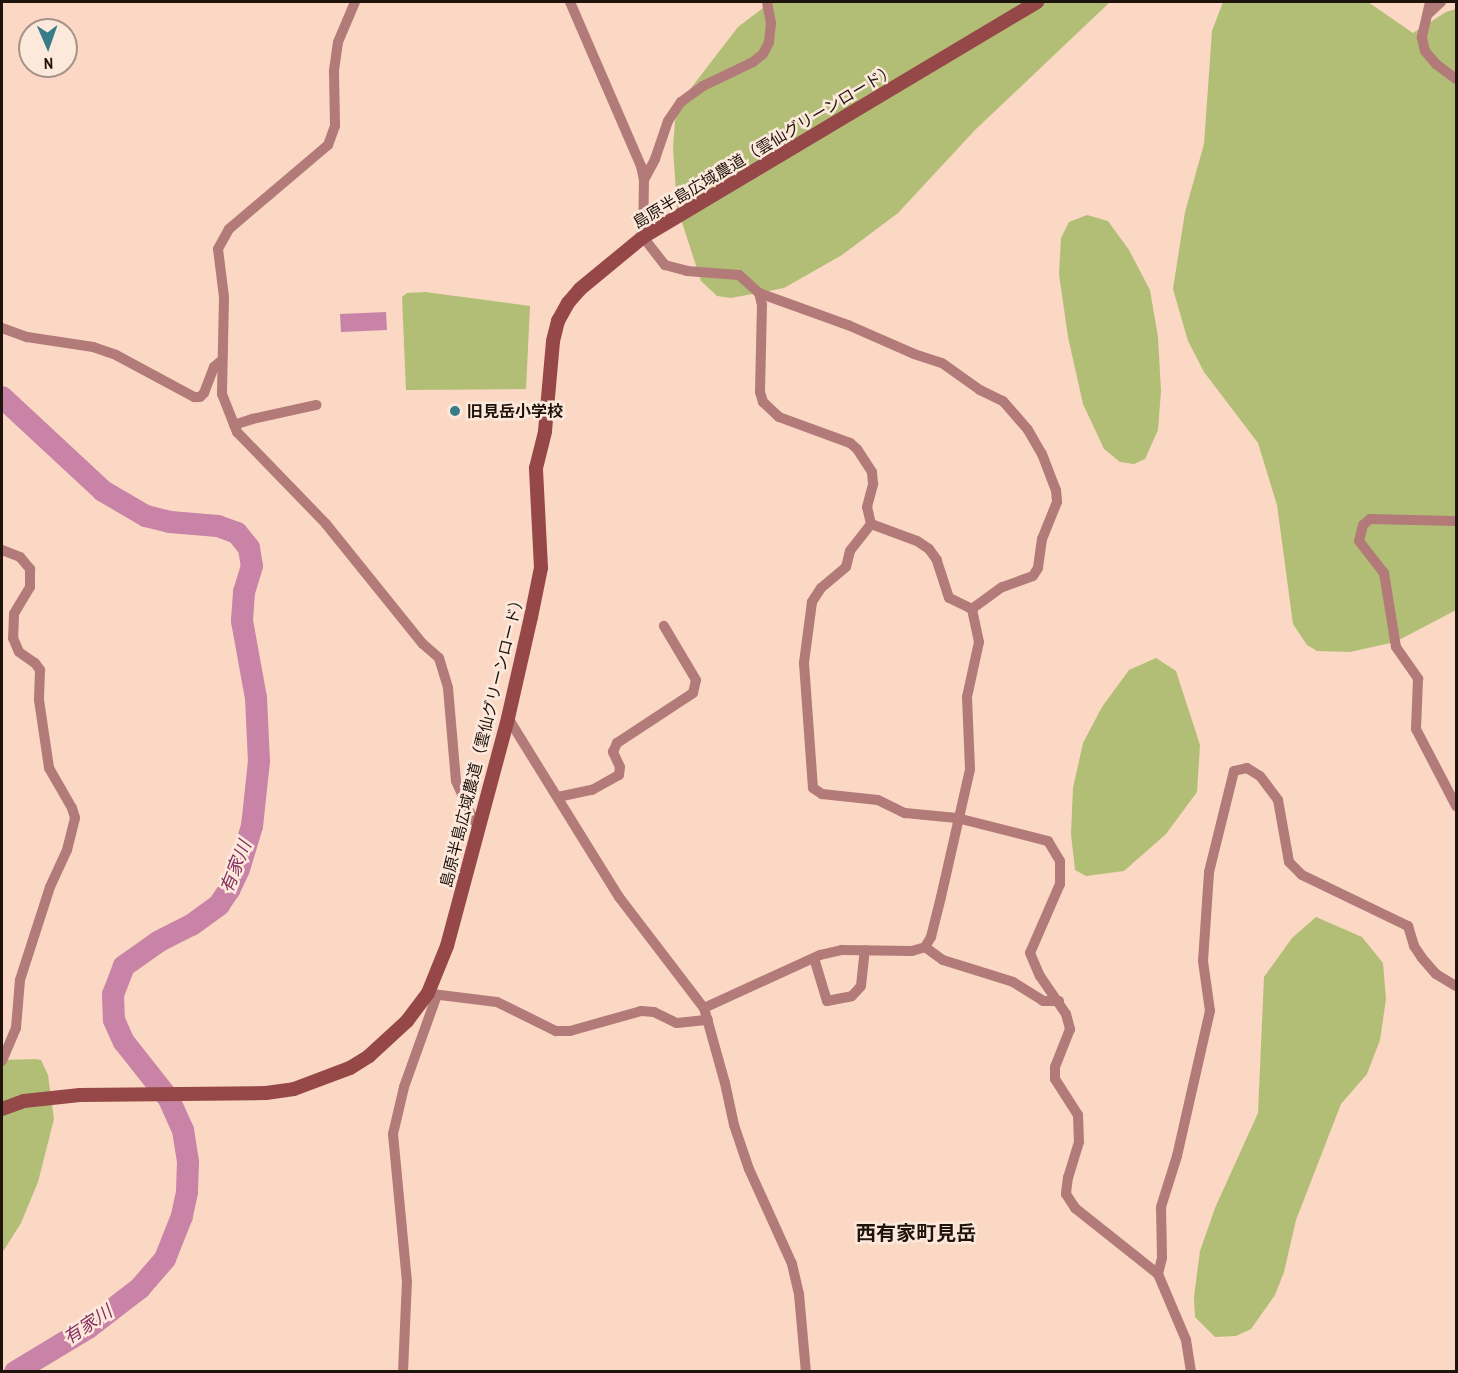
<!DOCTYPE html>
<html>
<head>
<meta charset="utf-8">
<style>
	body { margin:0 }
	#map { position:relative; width:1458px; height:1373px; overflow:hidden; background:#fad8c3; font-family:"Archivo Narrow","Noto Sans JP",sans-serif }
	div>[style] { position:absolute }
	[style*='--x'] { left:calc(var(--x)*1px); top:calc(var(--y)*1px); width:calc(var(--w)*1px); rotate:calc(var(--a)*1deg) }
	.green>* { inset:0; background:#b2be76 }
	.water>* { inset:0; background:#c983a6 }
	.river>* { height:22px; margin:-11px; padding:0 11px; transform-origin:11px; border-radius:11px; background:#c983a6 }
	.street>* { height:10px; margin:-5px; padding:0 5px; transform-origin:5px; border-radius:5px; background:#b27a79 }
	.secondary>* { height:14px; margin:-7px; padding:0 7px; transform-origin:7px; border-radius:7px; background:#964748 }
	.dots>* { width:16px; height:16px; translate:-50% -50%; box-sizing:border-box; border:3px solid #fde8dc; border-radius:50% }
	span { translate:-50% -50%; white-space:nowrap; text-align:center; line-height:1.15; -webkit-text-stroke:5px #fde8dc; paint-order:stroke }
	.street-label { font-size:16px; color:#1f140c }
	.poi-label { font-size:16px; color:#1f140c; font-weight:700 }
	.left { translate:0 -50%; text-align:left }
	.water-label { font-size:18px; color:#84305f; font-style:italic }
	.quarter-label { font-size:20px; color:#1f140c; font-weight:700 }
	.frame { position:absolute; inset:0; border:3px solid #1f140c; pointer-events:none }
	.north { position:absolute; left:18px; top:18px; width:60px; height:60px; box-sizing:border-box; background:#fde8dc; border:2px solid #a49389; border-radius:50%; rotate:178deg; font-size:16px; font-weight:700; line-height:24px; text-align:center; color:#1f140c }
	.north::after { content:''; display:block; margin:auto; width:21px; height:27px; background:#377c89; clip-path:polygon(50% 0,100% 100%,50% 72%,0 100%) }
</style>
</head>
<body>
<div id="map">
	<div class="green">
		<i style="clip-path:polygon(771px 2px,1110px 2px,975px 130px,898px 213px,842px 255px,784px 288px,731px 298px,717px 296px,701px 281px,677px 207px,673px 148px,675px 121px,688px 92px,738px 27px)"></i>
		<i style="clip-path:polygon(1223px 2px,1368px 2px,1413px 33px,1446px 12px,1456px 9px,1456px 610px,1395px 642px,1350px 652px,1317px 651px,1307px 645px,1293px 624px,1277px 505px,1258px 443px,1204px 372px,1188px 341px,1173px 289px,1185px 212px,1204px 144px,1212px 31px)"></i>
		<i style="clip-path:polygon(1087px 215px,1108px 221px,1129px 250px,1150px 290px,1158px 337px,1161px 391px,1158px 430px,1145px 459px,1134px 464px,1120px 462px,1104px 449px,1083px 404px,1068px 337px,1059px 274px,1061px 238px,1069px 222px)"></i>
		<i style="clip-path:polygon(425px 292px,530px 306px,526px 389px,406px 390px,402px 297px,407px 293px)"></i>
		<i style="clip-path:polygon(1156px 658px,1176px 671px,1200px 745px,1197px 792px,1166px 834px,1124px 871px,1086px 876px,1075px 870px,1071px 834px,1073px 788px,1083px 743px,1102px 707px,1129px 670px)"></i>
		<i style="clip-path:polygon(1316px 917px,1362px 937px,1383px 963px,1386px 999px,1380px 1040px,1367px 1074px,1341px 1104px,1296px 1220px,1284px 1272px,1275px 1295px,1251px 1329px,1236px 1336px,1215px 1337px,1195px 1317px,1194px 1297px,1200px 1251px,1215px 1208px,1258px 1113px,1264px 977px,1292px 938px)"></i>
		<i style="clip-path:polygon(35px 1059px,41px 1060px,48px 1075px,54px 1119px,38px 1182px,21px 1223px,2px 1253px,2px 1060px)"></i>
	</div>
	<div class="water">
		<i style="clip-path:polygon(386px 312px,387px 330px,341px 332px,340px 314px)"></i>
	</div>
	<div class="river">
		<i style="--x:2;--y:397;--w:138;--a:42.9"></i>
		<i style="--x:103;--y:491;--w:50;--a:30.2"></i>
		<i style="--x:146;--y:516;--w:25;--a:14"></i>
		<i style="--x:170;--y:522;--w:48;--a:4.8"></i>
		<i style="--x:218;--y:526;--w:20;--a:20"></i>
		<i style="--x:237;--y:533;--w:19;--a:51"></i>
		<i style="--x:249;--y:548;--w:18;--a:81"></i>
		<i style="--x:252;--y:566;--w:27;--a:107"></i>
		<i style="--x:244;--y:592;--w:29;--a:94"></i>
		<i style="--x:242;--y:621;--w:78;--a:79.7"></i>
		<i style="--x:256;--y:698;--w:63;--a:87.3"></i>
		<i style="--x:259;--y:761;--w:65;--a:96.1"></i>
		<i style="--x:252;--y:826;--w:45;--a:106.8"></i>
		<i style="--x:239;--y:869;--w:23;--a:115"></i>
		<i style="--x:229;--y:890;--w:18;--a:124"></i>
		<i style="--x:219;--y:905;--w:34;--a:144"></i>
		<i style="--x:191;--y:925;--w:37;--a:153"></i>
		<i style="--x:158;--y:942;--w:42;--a:144.8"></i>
		<i style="--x:124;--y:966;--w:30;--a:111"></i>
		<i style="--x:113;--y:994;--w:26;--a:88"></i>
		<i style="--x:114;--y:1020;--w:24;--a:66"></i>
		<i style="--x:124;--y:1042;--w:73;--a:51.7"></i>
		<i style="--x:169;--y:1099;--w:34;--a:66"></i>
		<i style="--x:183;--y:1130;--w:32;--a:81"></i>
		<i style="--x:188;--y:1162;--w:30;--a:92"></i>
		<i style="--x:187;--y:1192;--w:25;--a:102"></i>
		<i style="--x:182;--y:1216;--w:46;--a:111.6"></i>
		<i style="--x:165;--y:1259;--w:38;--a:131"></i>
		<i style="--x:140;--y:1288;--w:66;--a:142.4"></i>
		<i style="--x:88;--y:1328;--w:85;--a:148.9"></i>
	</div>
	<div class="street">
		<i style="--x:355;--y:2;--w:43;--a:113"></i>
		<i style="--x:338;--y:42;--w:30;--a:98"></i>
		<i style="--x:334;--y:72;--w:54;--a:88.9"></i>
		<i style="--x:335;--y:126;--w:20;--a:110"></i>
		<i style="--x:328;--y:145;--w:130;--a:139.7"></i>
		<i style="--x:229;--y:229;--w:23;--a:119"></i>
		<i style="--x:218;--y:249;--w:48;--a:82.9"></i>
		<i style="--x:224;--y:297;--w:97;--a:91.2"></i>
		<i style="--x:222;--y:394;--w:41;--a:68.5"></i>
		<i style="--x:237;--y:432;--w:128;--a:45.9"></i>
		<i style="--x:326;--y:524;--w:154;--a:51.1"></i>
		<i style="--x:423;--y:644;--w:21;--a:41"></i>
		<i style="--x:439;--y:658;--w:31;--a:73"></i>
		<i style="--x:448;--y:688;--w:93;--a:85.1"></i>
		<i style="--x:456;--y:781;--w:51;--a:65.9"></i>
		<i style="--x:570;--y:2;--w:179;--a:66.6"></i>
		<i style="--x:641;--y:166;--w:14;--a:78"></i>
		<i style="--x:644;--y:180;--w:57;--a:91"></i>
		<i style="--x:643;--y:237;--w:36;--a:52"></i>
		<i style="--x:665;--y:265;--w:23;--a:15"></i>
		<i style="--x:687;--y:271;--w:52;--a:4.4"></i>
		<i style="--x:739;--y:275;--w:27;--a:42"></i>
		<i style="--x:759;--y:293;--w:95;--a:19.8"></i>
		<i style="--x:848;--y:325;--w:72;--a:23.7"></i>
		<i style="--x:914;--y:354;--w:29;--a:18"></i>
		<i style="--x:942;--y:363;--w:47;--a:35.4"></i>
		<i style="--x:980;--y:390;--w:25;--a:26"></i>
		<i style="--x:1003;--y:401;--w:38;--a:49"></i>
		<i style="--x:1028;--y:430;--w:28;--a:60"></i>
		<i style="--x:1042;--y:454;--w:39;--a:69"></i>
		<i style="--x:1056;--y:490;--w:12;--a:85"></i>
		<i style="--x:1057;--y:502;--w:40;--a:112"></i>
		<i style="--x:1042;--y:539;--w:29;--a:98"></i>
		<i style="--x:1038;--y:568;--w:9;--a:122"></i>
		<i style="--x:1033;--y:576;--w:33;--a:160"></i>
		<i style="--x:1002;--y:587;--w:37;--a:144"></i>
		<i style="--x:1430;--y:2;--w:37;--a:103"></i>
		<i style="--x:1422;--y:38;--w:13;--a:77"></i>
		<i style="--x:1425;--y:51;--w:17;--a:50"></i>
		<i style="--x:1436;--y:64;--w:25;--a:37"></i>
		<i style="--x:1428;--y:14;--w:18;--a:-43"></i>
		<i style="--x:644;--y:180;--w:24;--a:-62"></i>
		<i style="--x:655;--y:159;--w:40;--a:-71.1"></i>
		<i style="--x:668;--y:121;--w:23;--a:-56"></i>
		<i style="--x:681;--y:102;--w:27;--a:-36"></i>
		<i style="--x:703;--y:86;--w:55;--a:-25.6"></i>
		<i style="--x:753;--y:62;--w:13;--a:-39"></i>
		<i style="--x:763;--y:54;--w:13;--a:-63"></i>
		<i style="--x:769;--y:42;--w:19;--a:-84"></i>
		<i style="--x:771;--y:23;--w:21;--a:-101"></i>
		<i style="--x:2;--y:328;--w:27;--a:20"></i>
		<i style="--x:27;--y:337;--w:67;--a:8.6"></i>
		<i style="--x:93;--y:347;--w:24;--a:19"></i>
		<i style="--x:116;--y:355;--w:89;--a:28.3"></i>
		<i style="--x:194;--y:397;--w:6;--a:0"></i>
		<i style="--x:200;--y:397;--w:6;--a:-45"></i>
		<i style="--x:204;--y:393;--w:28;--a:-69"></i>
		<i style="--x:214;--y:367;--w:9;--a:-41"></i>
		<i style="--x:234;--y:425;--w:19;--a:-18"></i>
		<i style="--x:252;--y:419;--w:66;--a:-12.3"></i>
		<i style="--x:1456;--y:521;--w:86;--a:-178.7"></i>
		<i style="--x:1370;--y:519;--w:9;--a:139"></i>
		<i style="--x:1363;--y:525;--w:16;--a:104"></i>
		<i style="--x:1359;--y:541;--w:41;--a:52"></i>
		<i style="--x:1384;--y:573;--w:75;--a:80.8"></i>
		<i style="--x:1396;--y:647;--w:39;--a:55"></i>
		<i style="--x:1418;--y:679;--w:50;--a:92.3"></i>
		<i style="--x:1416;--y:729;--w:87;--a:62.5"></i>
		<i style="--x:871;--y:524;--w:34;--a:128"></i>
		<i style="--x:850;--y:551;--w:16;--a:104"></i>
		<i style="--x:846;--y:567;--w:33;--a:140"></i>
		<i style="--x:821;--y:588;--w:17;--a:123"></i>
		<i style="--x:812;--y:602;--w:62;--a:97.5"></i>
		<i style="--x:804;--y:663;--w:125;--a:85.9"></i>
		<i style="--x:813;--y:788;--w:11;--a:34"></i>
		<i style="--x:822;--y:794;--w:56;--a:6.1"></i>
		<i style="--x:878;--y:800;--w:30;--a:26"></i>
		<i style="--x:905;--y:813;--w:52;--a:5.5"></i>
		<i style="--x:957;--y:818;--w:94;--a:14.2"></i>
		<i style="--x:1048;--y:841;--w:23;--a:59"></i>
		<i style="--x:1060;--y:861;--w:23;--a:90"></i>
		<i style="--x:1060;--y:884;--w:75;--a:113.5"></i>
		<i style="--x:1030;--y:953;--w:25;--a:67"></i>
		<i style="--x:1040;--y:976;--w:46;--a:55.6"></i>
		<i style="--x:1066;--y:1014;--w:16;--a:75"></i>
		<i style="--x:1070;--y:1029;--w:41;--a:111.5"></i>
		<i style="--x:1055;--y:1067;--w:12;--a:90"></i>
		<i style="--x:1055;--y:1079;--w:43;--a:57.4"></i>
		<i style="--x:1078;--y:1115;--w:27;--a:88"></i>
		<i style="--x:1079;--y:1142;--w:37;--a:107"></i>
		<i style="--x:1068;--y:1177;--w:17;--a:97"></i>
		<i style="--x:1066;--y:1194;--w:17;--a:57"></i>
		<i style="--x:1075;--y:1208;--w:106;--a:38.5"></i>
		<i style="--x:1158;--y:1274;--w:72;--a:67"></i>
		<i style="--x:1186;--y:1340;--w:32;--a:81"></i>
		<i style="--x:2;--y:550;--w:19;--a:21"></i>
		<i style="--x:20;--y:557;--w:16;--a:50"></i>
		<i style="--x:30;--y:569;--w:18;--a:90"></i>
		<i style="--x:30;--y:587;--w:31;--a:121"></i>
		<i style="--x:14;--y:614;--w:24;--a:92"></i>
		<i style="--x:13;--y:638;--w:15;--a:67"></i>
		<i style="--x:19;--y:652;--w:19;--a:35"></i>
		<i style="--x:35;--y:663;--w:9;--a:54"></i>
		<i style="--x:40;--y:670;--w:30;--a:92"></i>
		<i style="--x:39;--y:700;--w:69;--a:81.6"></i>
		<i style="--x:49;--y:768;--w:46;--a:60.1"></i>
		<i style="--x:72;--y:808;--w:10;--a:73"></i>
		<i style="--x:75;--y:818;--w:33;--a:104"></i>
		<i style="--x:67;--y:850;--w:41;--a:114.7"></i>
		<i style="--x:50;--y:887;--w:98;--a:107.9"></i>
		<i style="--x:20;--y:980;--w:48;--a:94.8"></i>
		<i style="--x:16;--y:1028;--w:36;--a:113"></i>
		<i style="--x:508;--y:718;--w:211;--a:58.2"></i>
		<i style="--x:619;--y:897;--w:140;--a:52.6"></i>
		<i style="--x:704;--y:1008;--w:78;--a:74.4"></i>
		<i style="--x:725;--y:1083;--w:43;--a:77.9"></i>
		<i style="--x:734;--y:1125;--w:46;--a:71.2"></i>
		<i style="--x:749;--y:1169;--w:104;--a:65.6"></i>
		<i style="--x:792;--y:1264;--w:31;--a:77"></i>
		<i style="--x:799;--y:1294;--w:78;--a:84.9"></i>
		<i style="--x:558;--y:797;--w:35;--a:-12"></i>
		<i style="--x:592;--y:790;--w:31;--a:-29"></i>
		<i style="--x:619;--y:775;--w:8;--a:-83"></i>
		<i style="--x:620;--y:767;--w:17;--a:-115"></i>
		<i style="--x:613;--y:752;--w:10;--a:-66"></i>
		<i style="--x:617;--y:743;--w:91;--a:-33.3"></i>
		<i style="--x:693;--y:693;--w:13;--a:-77"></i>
		<i style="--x:696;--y:680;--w:63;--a:-120.7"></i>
		<i style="--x:925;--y:947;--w:22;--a:36"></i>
		<i style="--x:943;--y:960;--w:73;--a:17.4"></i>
		<i style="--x:1013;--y:982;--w:36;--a:32"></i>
		<i style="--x:1043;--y:1001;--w:16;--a:0"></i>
		<i style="--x:814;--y:958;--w:45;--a:73.2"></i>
		<i style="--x:827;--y:1001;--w:25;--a:-11"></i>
		<i style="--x:852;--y:996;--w:13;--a:-48"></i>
		<i style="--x:861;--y:986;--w:36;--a:-84"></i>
		<i style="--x:432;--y:994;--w:65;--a:7"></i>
		<i style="--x:497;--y:1002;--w:66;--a:26.2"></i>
		<i style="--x:556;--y:1031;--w:14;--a:0"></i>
		<i style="--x:570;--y:1031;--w:74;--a:-15.7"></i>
		<i style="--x:641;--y:1011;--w:13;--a:4"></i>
		<i style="--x:654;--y:1012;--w:25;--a:26"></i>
		<i style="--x:677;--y:1023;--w:31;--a:-6"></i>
		<i style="--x:704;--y:1008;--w:128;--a:-24.6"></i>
		<i style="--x:820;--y:955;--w:23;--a:-13"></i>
		<i style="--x:842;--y:950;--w:70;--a:0.8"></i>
		<i style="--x:912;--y:951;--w:14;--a:-17"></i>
		<i style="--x:925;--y:947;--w:12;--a:-59"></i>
		<i style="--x:931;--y:937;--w:41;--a:-76"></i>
		<i style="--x:941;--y:897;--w:131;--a:-77.2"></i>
		<i style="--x:970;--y:769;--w:72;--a:-92.4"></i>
		<i style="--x:967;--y:697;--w:56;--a:-77.7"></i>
		<i style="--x:979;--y:642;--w:34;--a:-102"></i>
		<i style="--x:972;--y:609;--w:25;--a:-154"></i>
		<i style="--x:949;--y:598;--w:40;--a:-108"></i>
		<i style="--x:937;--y:560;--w:14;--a:-126"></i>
		<i style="--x:929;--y:549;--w:14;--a:-146"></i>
		<i style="--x:917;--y:541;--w:49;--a:-159.7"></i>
		<i style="--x:871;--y:524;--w:17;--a:-103"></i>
		<i style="--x:867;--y:507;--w:24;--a:-75"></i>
		<i style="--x:873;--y:484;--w:12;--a:-95"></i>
		<i style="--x:872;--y:472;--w:27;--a:-123"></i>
		<i style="--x:857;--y:449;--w:9;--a:-139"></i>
		<i style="--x:850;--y:443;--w:76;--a:-159.9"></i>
		<i style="--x:779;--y:417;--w:22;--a:-137"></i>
		<i style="--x:763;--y:402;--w:10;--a:-107"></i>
		<i style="--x:760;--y:392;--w:87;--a:-88.7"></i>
		<i style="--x:762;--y:305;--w:12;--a:-104"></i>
		<i style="--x:1158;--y:1274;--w:16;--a:-76"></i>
		<i style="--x:1162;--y:1258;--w:51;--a:-91.1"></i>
		<i style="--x:1161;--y:1207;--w:53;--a:-72.6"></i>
		<i style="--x:1177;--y:1156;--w:149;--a:-77.2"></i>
		<i style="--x:1210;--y:1011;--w:50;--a:-98"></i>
		<i style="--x:1203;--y:961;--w:89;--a:-86.1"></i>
		<i style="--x:1209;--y:872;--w:104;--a:-76.1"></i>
		<i style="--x:1234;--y:771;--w:13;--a:-13"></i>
		<i style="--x:1247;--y:768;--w:15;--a:32"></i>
		<i style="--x:1260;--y:776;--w:30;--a:53"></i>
		<i style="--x:1278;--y:800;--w:63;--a:79.9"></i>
		<i style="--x:1289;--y:862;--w:18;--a:45"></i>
		<i style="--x:1302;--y:875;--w:118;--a:25.7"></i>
		<i style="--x:1408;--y:926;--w:21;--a:73"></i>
		<i style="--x:1414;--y:946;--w:14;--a:56"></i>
		<i style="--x:1422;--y:958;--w:21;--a:49"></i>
		<i style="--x:1436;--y:974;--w:23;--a:31"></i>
		<i style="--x:403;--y:1372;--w:90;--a:-87.5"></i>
		<i style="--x:407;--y:1282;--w:149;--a:-95.4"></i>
		<i style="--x:393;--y:1134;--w:48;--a:-76.8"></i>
		<i style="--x:404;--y:1087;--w:98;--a:-70.3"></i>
	</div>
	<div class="secondary">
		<i style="--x:2;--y:1109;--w:23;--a:-20"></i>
		<i style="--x:24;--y:1101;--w:56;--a:-6.1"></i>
		<i style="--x:80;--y:1095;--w:186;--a:-0.6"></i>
		<i style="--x:266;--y:1093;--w:28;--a:-8"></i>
		<i style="--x:294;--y:1089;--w:60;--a:-20.6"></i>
		<i style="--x:350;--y:1068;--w:22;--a:-32"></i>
		<i style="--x:369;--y:1056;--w:52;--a:-42.6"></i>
		<i style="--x:407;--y:1021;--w:35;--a:-53"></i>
		<i style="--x:428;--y:993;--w:51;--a:-68"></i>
		<i style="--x:447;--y:946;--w:236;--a:-75"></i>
		<i style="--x:508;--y:718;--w:104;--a:-77.2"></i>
		<i style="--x:531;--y:617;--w:50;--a:-78.5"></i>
		<i style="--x:541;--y:568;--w:100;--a:-92.9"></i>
		<i style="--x:536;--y:468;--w:38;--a:-76"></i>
		<i style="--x:545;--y:431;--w:90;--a:-84.9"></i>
		<i style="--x:553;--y:341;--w:21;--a:-76"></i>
		<i style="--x:558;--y:321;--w:21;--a:-61"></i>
		<i style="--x:568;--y:303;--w:18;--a:-49"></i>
		<i style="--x:580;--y:289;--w:82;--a:-39.5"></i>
		<i style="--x:643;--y:237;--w:459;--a:-30.8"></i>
	</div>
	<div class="dots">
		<i style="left:455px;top:411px;background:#377c89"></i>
	</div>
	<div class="street-label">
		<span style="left:764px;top:146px;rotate:-31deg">島原半島広域農道（雲仙グリーンロード）</span>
		<span style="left:482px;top:740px;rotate:-76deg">島原半島広域農道（雲仙グリーンロード）</span>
	</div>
	<div class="poi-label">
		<span class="left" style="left:467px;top:411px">旧見岳小学校</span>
	</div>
	<div class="water-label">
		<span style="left:236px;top:867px;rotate:-68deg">有家川</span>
		<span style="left:88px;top:1325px;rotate:-34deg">有家川</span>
	</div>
	<div class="quarter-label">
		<span style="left:916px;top:1232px">西有家町見岳</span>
	</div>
	<div class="frame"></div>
	<div class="north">N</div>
</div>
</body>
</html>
